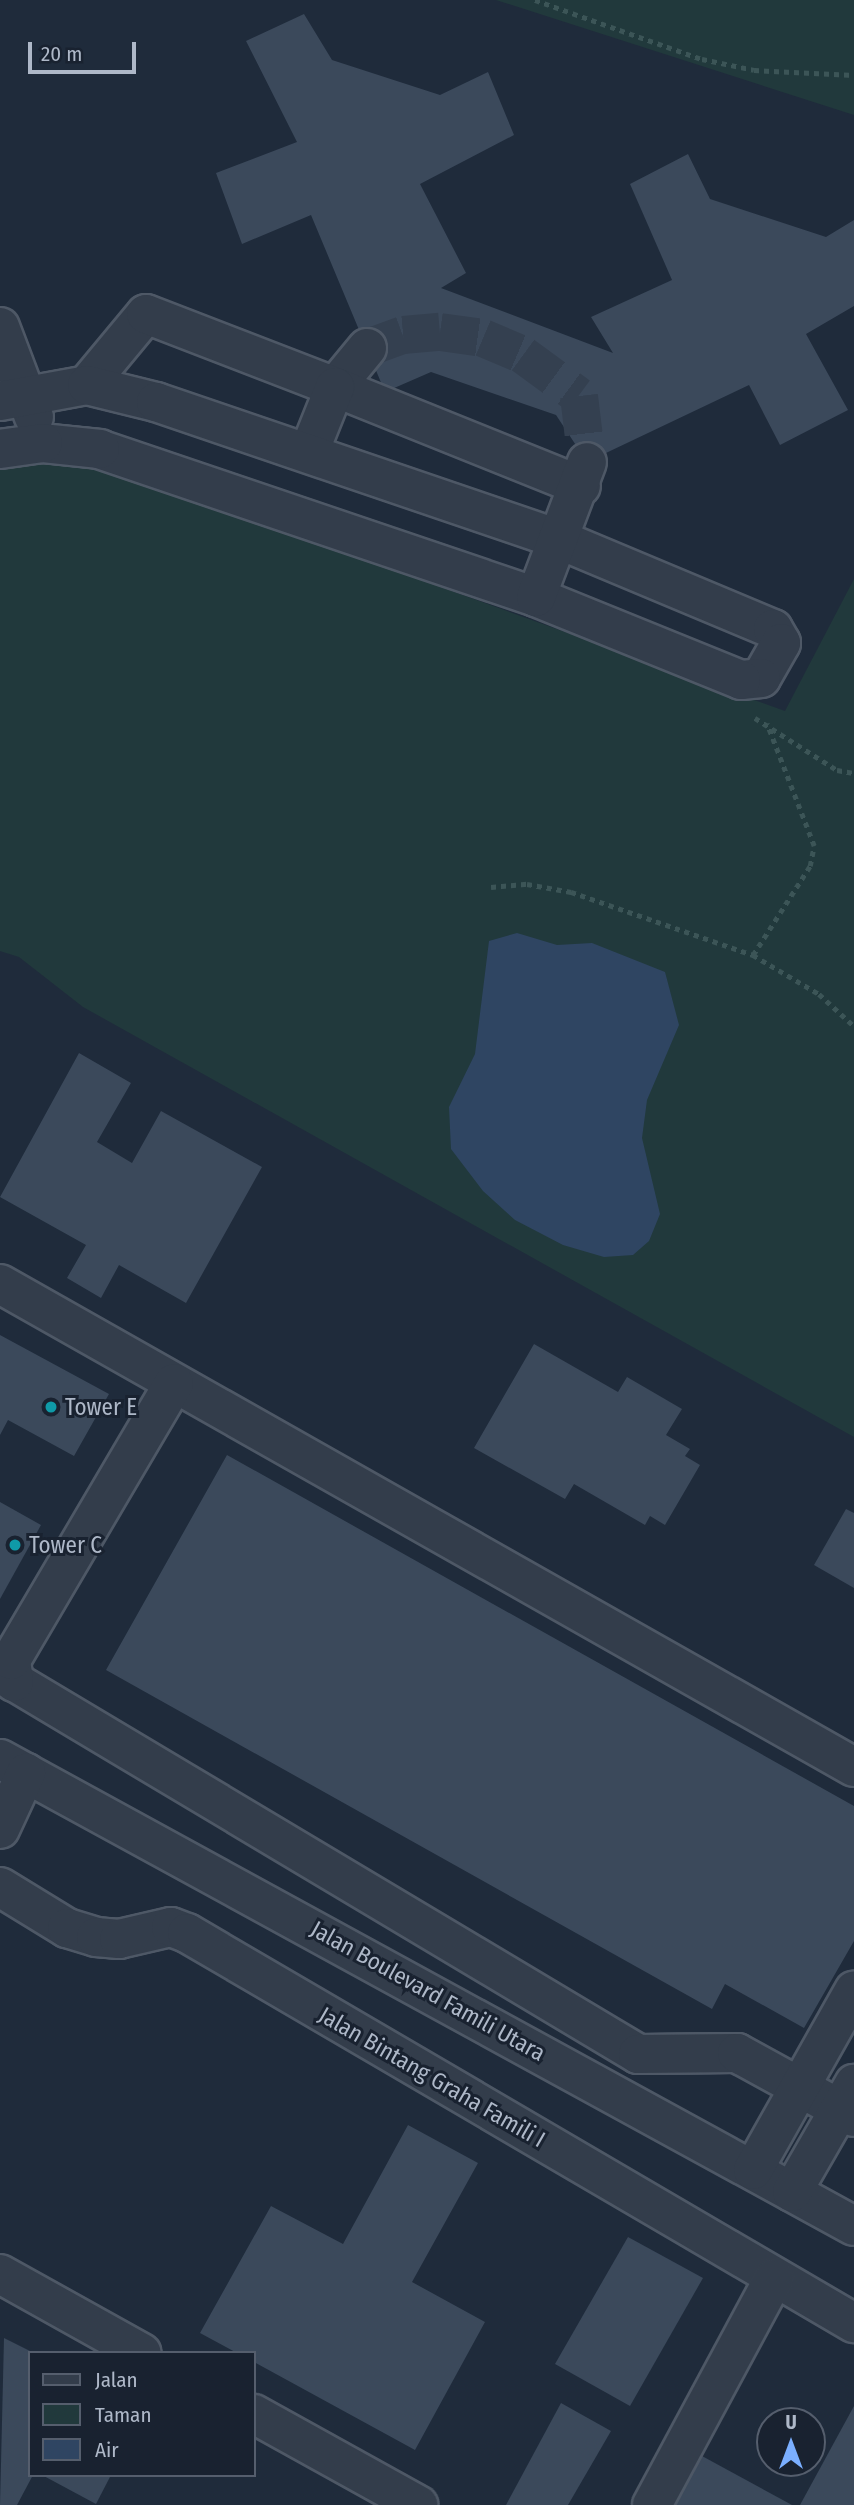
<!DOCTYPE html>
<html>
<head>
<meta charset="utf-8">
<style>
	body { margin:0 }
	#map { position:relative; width:854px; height:2505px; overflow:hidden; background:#1f2b3b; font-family:"Fira Sans Condensed",sans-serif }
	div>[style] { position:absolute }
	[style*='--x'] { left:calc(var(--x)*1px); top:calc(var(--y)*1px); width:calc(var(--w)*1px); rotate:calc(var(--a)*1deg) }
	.green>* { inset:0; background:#21393c }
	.water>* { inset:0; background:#2f4562 }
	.building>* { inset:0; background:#3b495b }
	.minor-tunnel>* { height:38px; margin-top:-19px; transform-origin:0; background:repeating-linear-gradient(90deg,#344050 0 38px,transparent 0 57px) }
	.path>* { height:4.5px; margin-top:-2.25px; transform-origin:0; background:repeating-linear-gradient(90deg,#3c5557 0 5px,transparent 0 10px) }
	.roads { filter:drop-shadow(2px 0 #4e5866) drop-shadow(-2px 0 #4e5866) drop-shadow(0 2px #4e5866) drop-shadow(0 -2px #4e5866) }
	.minor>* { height:38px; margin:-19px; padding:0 19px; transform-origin:19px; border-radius:19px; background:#333d4b }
	.dots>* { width:19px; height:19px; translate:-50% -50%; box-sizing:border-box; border:4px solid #192230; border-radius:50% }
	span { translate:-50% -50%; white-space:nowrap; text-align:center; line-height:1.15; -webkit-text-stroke:6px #192230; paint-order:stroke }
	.poi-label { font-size:23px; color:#aeb8c8 }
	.left { translate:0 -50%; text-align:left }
	.street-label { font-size:23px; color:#aeb8c8 }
	.legend { position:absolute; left:28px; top:2351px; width:228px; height:126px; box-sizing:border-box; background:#192230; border:2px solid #555e6d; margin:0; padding:9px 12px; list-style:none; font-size:21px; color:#aeb8c8 }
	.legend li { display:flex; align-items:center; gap:14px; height:35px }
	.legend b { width:35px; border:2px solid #555e6d }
	.north { position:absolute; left:756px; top:2407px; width:70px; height:70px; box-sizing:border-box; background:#192230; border:2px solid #555e6d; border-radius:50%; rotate:0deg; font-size:19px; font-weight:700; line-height:28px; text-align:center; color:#aeb8c8 }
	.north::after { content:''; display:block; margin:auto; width:24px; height:32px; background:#7bafff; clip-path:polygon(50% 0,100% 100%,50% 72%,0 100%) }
	.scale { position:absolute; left:28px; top:42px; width:108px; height:32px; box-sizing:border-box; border:4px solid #aeb8c8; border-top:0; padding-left:9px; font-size:21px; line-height:24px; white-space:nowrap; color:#aeb8c8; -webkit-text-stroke:5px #192230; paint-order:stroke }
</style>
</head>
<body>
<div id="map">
	<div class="green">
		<i style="clip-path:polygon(496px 0,854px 0,854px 115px)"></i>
		<i style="clip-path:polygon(87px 460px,785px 711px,854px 579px,854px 1437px,83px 1007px,19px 957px,0 951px,0 466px)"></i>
	</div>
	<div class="water">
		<i style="clip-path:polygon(517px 933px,557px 945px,592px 943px,665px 972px,679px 1025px,647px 1100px,642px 1138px,660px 1214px,649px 1241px,633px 1255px,604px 1257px,563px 1245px,515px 1220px,483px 1191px,451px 1149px,449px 1107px,475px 1054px,489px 941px)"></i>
	</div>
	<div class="building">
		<i style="clip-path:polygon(304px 14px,332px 60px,440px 95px,488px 72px,514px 135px,420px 184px,466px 273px,441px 288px,613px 353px,591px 317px,672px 280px,630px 184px,688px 154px,710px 199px,826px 237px,854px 220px,854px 306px,806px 334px,848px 410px,780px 445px,749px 385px,587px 462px,556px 415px,431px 372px,385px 392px,311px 215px,242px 244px,216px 173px,297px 142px,246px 41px)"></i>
		<i style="clip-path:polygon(79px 1053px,131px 1083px,97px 1142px,132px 1163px,161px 1111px,262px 1167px,186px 1303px,119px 1265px,101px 1298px,67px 1278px,86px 1245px,0 1197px)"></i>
		<i style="clip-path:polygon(0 1335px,109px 1394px,74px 1456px,8px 1420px,0 1435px)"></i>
		<i style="clip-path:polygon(534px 1344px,618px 1392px,627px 1377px,682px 1409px,666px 1435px,690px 1449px,685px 1456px,700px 1465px,665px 1525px,650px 1516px,645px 1525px,574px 1484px,565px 1499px,474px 1448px)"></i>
		<i style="clip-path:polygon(227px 1455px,854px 1806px,854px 1941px,804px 2028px,725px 1984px,712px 2009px,106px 1670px)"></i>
		<i style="clip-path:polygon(0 1502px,41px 1525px,0 1599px)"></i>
		<i style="clip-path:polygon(846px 1509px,854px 1513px,854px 1588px,814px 1565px)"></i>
		<i style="clip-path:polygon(408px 2125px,478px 2163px,412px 2282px,485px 2322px,415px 2450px,254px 2362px,254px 2353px,237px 2353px,200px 2333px,271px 2206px,343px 2244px)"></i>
		<i style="clip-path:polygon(628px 2237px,703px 2278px,630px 2406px,555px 2364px)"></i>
		<i style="clip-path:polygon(4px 2338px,30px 2351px,33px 2475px,17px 2505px,0 2505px)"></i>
		<i style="clip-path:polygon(561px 2403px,611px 2431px,568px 2505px,506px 2505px)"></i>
		<i style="clip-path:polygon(854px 2406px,854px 2505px,800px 2505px)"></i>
		<i style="clip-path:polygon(702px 2456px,792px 2505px,675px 2505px)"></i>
		<i style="clip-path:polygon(42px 2475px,111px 2475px,96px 2504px)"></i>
	</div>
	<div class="minor-tunnel">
		<i style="--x:367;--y:348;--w:38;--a:-20"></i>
		<i style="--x:403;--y:335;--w:37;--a:-5"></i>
		<i style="--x:440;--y:332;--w:43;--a:7.9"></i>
		<i style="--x:483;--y:338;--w:43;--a:23"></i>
		<i style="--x:523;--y:355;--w:69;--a:36.2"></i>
		<i style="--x:579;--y:396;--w:66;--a:83.1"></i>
	</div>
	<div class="path">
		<i style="--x:535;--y:0;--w:177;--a:19.5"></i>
		<i style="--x:702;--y:59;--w:53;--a:11.9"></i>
		<i style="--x:754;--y:70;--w:100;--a:2.9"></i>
		<i style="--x:755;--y:718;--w:97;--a:32.4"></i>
		<i style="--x:837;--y:770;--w:17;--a:10"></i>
		<i style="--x:491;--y:887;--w:36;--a:-5"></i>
		<i style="--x:527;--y:884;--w:45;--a:10.3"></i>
		<i style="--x:571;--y:892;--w:193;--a:19.1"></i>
		<i style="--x:753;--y:955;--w:77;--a:30.6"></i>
		<i style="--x:819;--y:994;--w:47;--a:42.4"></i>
		<i style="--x:753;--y:955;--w:106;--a:-57.4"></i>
		<i style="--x:810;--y:866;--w:20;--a:-79"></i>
		<i style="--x:814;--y:846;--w:131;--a:-111.1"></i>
	</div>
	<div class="roads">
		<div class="minor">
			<i style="--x:0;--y:327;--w:96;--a:69.3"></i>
			<i style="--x:367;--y:348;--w:50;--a:129.4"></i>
			<i style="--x:335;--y:387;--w:265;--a:21.9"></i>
			<i style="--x:87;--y:385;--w:92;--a:-50.3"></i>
			<i style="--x:146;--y:314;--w:203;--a:21.1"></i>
			<i style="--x:335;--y:387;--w:70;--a:111.8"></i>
			<i style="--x:0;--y:401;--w:88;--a:-10.4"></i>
			<i style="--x:87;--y:385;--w:71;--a:13.8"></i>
			<i style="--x:156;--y:402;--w:425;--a:18.8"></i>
			<i style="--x:558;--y:539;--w:233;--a:22.7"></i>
			<i style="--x:773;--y:629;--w:16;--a:60"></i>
			<i style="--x:781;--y:643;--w:40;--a:119.7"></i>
			<i style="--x:761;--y:678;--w:20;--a:174"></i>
			<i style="--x:741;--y:680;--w:221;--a:-158"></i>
			<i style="--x:536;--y:597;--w:460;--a:-161.3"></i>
			<i style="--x:100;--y:449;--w:57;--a:-174"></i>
			<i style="--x:43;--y:443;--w:43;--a:172.1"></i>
			<i style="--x:536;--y:597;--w:144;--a:-69.3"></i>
			<i style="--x:0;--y:1284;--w:981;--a:29.49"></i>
			<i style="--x:0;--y:1673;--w:743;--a:30.84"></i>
			<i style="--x:638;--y:2054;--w:99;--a:-0.6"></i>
			<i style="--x:737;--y:2053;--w:133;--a:28.7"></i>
			<i style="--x:14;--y:1682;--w:22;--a:-98"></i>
			<i style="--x:11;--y:1660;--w:321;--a:-59.5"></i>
			<i style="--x:0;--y:1759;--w:973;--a:28.67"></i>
			<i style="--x:0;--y:1829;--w:62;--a:-65.1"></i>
			<i style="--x:0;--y:1887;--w:79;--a:31.5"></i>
			<i style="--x:67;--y:1928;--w:30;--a:17"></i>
			<i style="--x:96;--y:1937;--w:23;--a:5"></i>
			<i style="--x:119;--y:1939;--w:53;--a:-13"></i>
			<i style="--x:171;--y:1927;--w:17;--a:21"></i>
			<i style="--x:187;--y:1933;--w:773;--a:30.32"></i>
			<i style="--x:753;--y:2170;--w:206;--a:-60.6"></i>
			<i style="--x:792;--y:2192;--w:125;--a:-60.1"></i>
			<i style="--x:0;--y:2274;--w:162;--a:29.1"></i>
			<i style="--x:254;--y:2414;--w:188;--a:29"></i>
			<i style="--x:652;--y:2505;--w:258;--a:-61.7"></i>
		</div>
	</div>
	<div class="dots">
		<i style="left:51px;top:1407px;background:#0f9aa8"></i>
		<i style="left:15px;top:1545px;background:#0f9aa8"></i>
	</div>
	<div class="poi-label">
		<span class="left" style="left:65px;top:1407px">Tower E</span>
		<span class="left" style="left:29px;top:1545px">Tower C</span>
	</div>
	<div class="street-label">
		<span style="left:428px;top:1991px;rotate:29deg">Jalan Boulevard Famili Utara</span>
		<span style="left:432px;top:2077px;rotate:30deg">Jalan Bintang Graha Famili I</span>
	</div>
	<ul class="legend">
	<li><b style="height:9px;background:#333d4b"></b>Jalan</li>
	<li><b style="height:19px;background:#21393c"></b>Taman</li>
	<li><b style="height:19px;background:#2f4562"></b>Air</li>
	</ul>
	<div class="north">U</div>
	<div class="scale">20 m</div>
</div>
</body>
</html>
